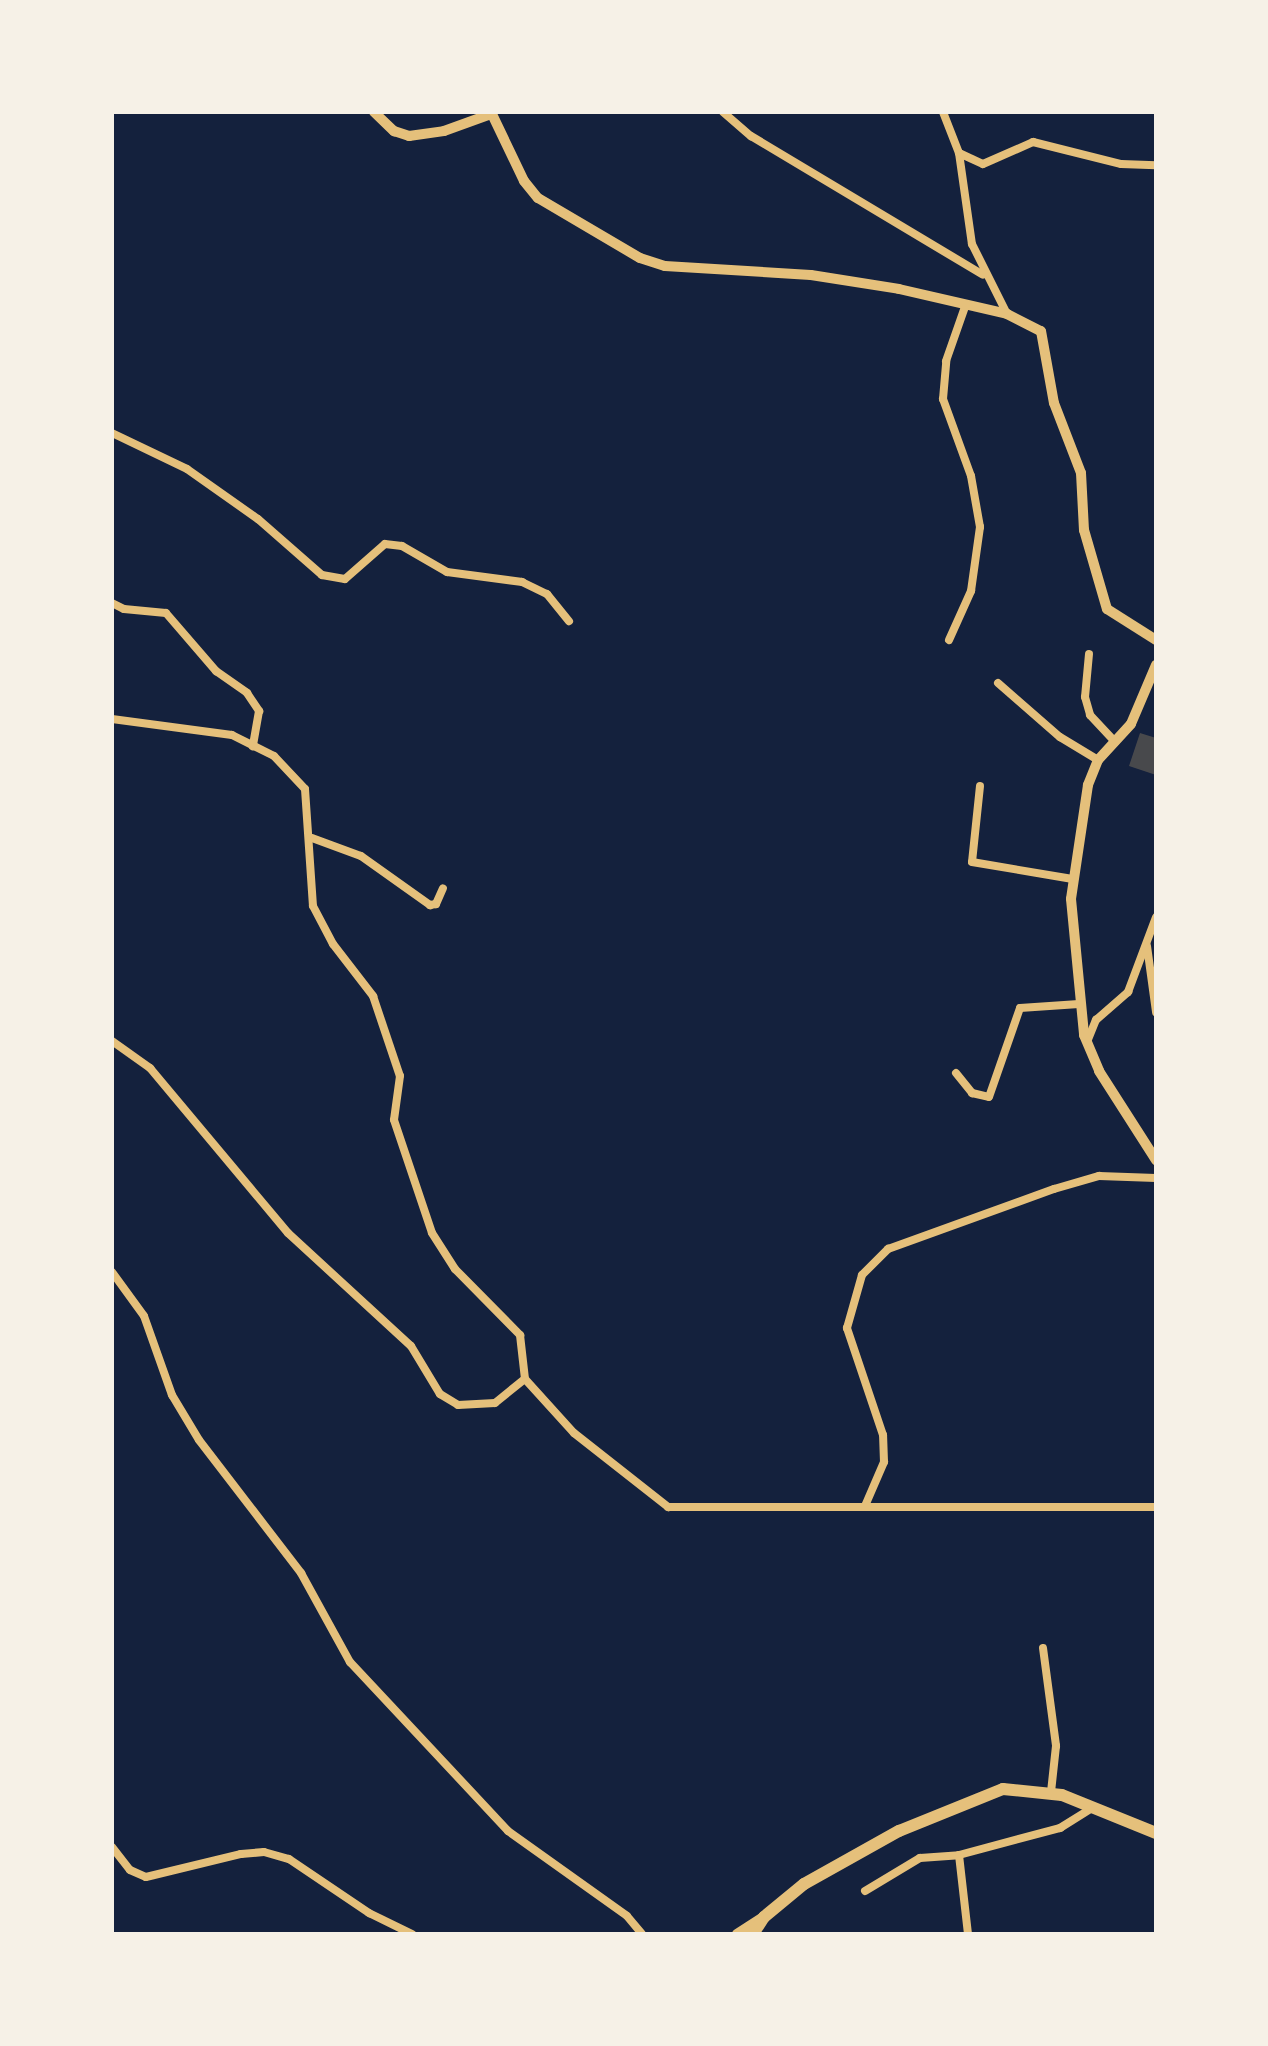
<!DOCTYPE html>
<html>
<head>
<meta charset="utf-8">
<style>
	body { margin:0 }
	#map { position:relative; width:1268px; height:2046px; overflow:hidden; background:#14213d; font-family:"Source Sans 3",sans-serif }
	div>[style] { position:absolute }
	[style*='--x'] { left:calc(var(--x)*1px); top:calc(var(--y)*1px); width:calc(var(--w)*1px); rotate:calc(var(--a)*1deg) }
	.building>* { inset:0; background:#48494c }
	.minor>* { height:8px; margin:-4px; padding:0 4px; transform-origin:4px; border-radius:4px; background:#e5c07b }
	.tertiary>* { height:10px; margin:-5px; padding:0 5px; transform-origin:5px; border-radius:5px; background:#e5c07b }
	.secondary>* { height:12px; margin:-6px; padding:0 6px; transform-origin:6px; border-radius:6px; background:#e5c07b }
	span { translate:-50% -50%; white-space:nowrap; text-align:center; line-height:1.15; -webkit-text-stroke:8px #f6f1e7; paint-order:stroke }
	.frame { position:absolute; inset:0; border:114px solid #f6f1e7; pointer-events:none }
</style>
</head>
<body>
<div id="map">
	<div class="building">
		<i style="clip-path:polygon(1140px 733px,1156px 738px,1156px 775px,1129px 766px)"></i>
	</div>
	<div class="minor">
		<i style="--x:723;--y:112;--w:37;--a:41"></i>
		<i style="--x:751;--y:136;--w:270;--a:30.9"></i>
		<i style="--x:943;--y:112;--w:44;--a:68.7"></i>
		<i style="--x:959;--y:153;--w:92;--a:81.9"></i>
		<i style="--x:972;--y:244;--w:78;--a:63.4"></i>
		<i style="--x:959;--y:153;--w:26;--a:25"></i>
		<i style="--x:983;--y:164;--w:55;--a:-23.7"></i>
		<i style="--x:1033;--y:142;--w:91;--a:14"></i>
		<i style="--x:1121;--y:164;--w:35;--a:2"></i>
		<i style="--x:112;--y:433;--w:83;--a:25.6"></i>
		<i style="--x:187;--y:469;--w:87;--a:35.2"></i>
		<i style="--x:258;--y:519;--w:85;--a:41.2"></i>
		<i style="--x:322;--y:575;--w:23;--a:10"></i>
		<i style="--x:345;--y:579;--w:53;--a:-41.2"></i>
		<i style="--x:385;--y:544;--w:17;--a:7"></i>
		<i style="--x:402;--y:546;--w:52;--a:30"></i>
		<i style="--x:447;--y:572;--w:76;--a:7.6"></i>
		<i style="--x:522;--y:582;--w:28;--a:26"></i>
		<i style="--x:547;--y:594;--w:35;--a:51"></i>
		<i style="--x:112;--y:603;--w:13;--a:27"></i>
		<i style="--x:124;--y:609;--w:42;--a:5.4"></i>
		<i style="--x:166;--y:613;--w:77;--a:49.2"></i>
		<i style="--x:216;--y:671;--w:38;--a:35"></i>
		<i style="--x:247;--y:693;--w:22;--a:56"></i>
		<i style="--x:259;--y:711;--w:36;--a:100"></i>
		<i style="--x:949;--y:640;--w:54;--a:-65.8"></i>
		<i style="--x:971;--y:591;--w:65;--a:-82"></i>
		<i style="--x:980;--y:527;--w:52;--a:-100"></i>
		<i style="--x:971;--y:476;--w:82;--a:-110"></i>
		<i style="--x:943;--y:399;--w:38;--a:-85"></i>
		<i style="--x:946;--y:361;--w:60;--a:-70.7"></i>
		<i style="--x:1089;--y:654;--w:43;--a:95.3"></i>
		<i style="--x:1085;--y:697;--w:19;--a:74"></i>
		<i style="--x:1090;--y:715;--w:37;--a:47"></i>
		<i style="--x:998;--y:683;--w:82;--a:41.1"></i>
		<i style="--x:1060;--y:737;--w:44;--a:31.2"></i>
		<i style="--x:112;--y:719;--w:121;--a:7.6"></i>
		<i style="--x:232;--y:735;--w:47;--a:26.6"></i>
		<i style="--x:274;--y:756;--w:45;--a:46.8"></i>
		<i style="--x:305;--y:789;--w:117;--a:86.1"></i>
		<i style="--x:313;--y:906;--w:43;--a:62.2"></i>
		<i style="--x:333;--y:944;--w:66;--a:52.4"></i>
		<i style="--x:373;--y:996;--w:84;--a:71.4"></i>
		<i style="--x:400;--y:1076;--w:44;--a:97.8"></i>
		<i style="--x:394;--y:1120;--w:119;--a:71.4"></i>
		<i style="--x:432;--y:1233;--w:43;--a:57.4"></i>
		<i style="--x:455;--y:1269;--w:93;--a:45.4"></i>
		<i style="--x:520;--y:1335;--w:44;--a:83.5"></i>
		<i style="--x:525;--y:1379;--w:73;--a:47.8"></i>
		<i style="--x:574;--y:1433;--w:120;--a:38.2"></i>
		<i style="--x:668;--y:1507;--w:488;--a:0"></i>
		<i style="--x:980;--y:786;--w:76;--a:96"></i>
		<i style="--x:972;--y:862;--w:102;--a:9.6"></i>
		<i style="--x:312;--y:838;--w:52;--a:20.2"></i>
		<i style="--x:361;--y:856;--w:85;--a:35.4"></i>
		<i style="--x:430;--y:905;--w:6;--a:-9"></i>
		<i style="--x:436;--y:904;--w:17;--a:-66"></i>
		<i style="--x:1147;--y:946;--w:67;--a:82.2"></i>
		<i style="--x:112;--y:1041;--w:47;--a:35.4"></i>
		<i style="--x:150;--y:1068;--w:215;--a:50.1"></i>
		<i style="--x:288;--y:1233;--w:167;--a:42.6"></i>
		<i style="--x:411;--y:1346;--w:56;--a:58.9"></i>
		<i style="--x:440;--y:1394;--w:21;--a:31"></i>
		<i style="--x:458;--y:1405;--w:37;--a:-3"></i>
		<i style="--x:495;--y:1403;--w:38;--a:-39"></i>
		<i style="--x:1087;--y:1042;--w:24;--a:-68"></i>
		<i style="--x:1096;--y:1020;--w:43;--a:-41.2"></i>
		<i style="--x:1128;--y:992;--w:80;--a:-69.5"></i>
		<i style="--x:956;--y:1073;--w:26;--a:51"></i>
		<i style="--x:972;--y:1093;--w:17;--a:13"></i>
		<i style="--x:989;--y:1097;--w:94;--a:-70.8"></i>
		<i style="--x:1020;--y:1008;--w:59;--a:-3.9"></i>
		<i style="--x:112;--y:1272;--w:54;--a:54"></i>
		<i style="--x:144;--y:1316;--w:84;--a:70.5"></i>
		<i style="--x:172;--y:1395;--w:52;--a:59"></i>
		<i style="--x:199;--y:1440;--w:168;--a:52.5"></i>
		<i style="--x:301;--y:1573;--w:102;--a:61.2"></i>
		<i style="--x:350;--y:1662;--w:231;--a:46.9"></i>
		<i style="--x:508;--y:1831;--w:146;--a:35.5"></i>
		<i style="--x:627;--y:1916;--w:23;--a:50"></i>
		<i style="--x:865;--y:1506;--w:48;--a:-66.6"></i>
		<i style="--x:884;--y:1462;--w:27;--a:-92"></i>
		<i style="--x:883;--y:1435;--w:113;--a:-108.6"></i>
		<i style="--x:847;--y:1328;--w:55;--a:-74.2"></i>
		<i style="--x:862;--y:1275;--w:37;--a:-45"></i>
		<i style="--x:888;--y:1249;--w:177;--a:-19.9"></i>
		<i style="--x:1054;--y:1189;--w:47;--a:-16.1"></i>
		<i style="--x:1099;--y:1176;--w:57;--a:2"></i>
		<i style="--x:1043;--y:1648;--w:99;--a:82.4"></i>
		<i style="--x:1056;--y:1746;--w:46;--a:96.2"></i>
		<i style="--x:112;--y:1847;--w:29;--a:52"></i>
		<i style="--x:130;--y:1870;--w:17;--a:24"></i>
		<i style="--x:146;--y:1877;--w:98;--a:-13.6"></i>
		<i style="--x:241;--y:1854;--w:23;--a:-5"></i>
		<i style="--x:264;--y:1852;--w:26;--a:16"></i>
		<i style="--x:289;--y:1859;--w:97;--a:34"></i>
		<i style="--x:369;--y:1913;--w:48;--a:26"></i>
		<i style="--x:959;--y:1855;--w:105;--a:-15"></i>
		<i style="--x:1060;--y:1828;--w:38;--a:-32"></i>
		<i style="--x:865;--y:1891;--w:64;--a:-31"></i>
		<i style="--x:920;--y:1858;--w:39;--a:-4"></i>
		<i style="--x:959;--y:1855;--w:80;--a:83.5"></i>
	</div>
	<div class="tertiary">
		<i style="--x:374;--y:112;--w:28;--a:44"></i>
		<i style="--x:394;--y:131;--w:16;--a:18"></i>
		<i style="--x:409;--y:136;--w:35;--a:-8"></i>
		<i style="--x:444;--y:131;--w:50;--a:-19.9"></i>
		<i style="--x:491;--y:112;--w:76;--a:64.4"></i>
		<i style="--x:524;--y:181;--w:22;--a:51"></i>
		<i style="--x:538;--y:198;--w:118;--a:30.5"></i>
		<i style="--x:640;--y:258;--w:26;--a:18"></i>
		<i style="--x:665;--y:266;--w:146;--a:3.5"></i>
		<i style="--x:811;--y:275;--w:89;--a:9"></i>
		<i style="--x:899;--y:289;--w:111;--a:13"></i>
		<i style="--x:1007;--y:314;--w:38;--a:27"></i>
		<i style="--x:1041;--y:331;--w:73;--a:79.8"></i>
		<i style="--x:1054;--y:403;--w:75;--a:68.9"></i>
		<i style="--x:1081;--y:473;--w:57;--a:87"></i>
		<i style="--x:1084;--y:530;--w:82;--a:73.8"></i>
		<i style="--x:1107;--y:609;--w:58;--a:32.3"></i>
		<i style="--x:1156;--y:665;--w:64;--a:113"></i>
		<i style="--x:1131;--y:724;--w:49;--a:132.5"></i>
		<i style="--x:1098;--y:760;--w:27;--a:112"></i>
		<i style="--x:1088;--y:785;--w:115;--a:98.5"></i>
		<i style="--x:1071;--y:899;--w:137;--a:84.5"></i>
		<i style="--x:1084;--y:1035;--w:39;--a:67"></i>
		<i style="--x:1099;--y:1071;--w:106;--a:57.4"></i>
		<i style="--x:737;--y:1934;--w:30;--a:-33"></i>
	</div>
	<div class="secondary">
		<i style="--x:753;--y:1934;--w:20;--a:-57"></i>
		<i style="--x:764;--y:1917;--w:52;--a:-39.5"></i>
		<i style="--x:804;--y:1884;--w:109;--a:-29.2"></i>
		<i style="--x:899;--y:1831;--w:112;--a:-22"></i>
		<i style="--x:1003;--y:1789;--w:59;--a:5.8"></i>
		<i style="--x:1062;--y:1795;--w:101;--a:22"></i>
	</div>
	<div class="frame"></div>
</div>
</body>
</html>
